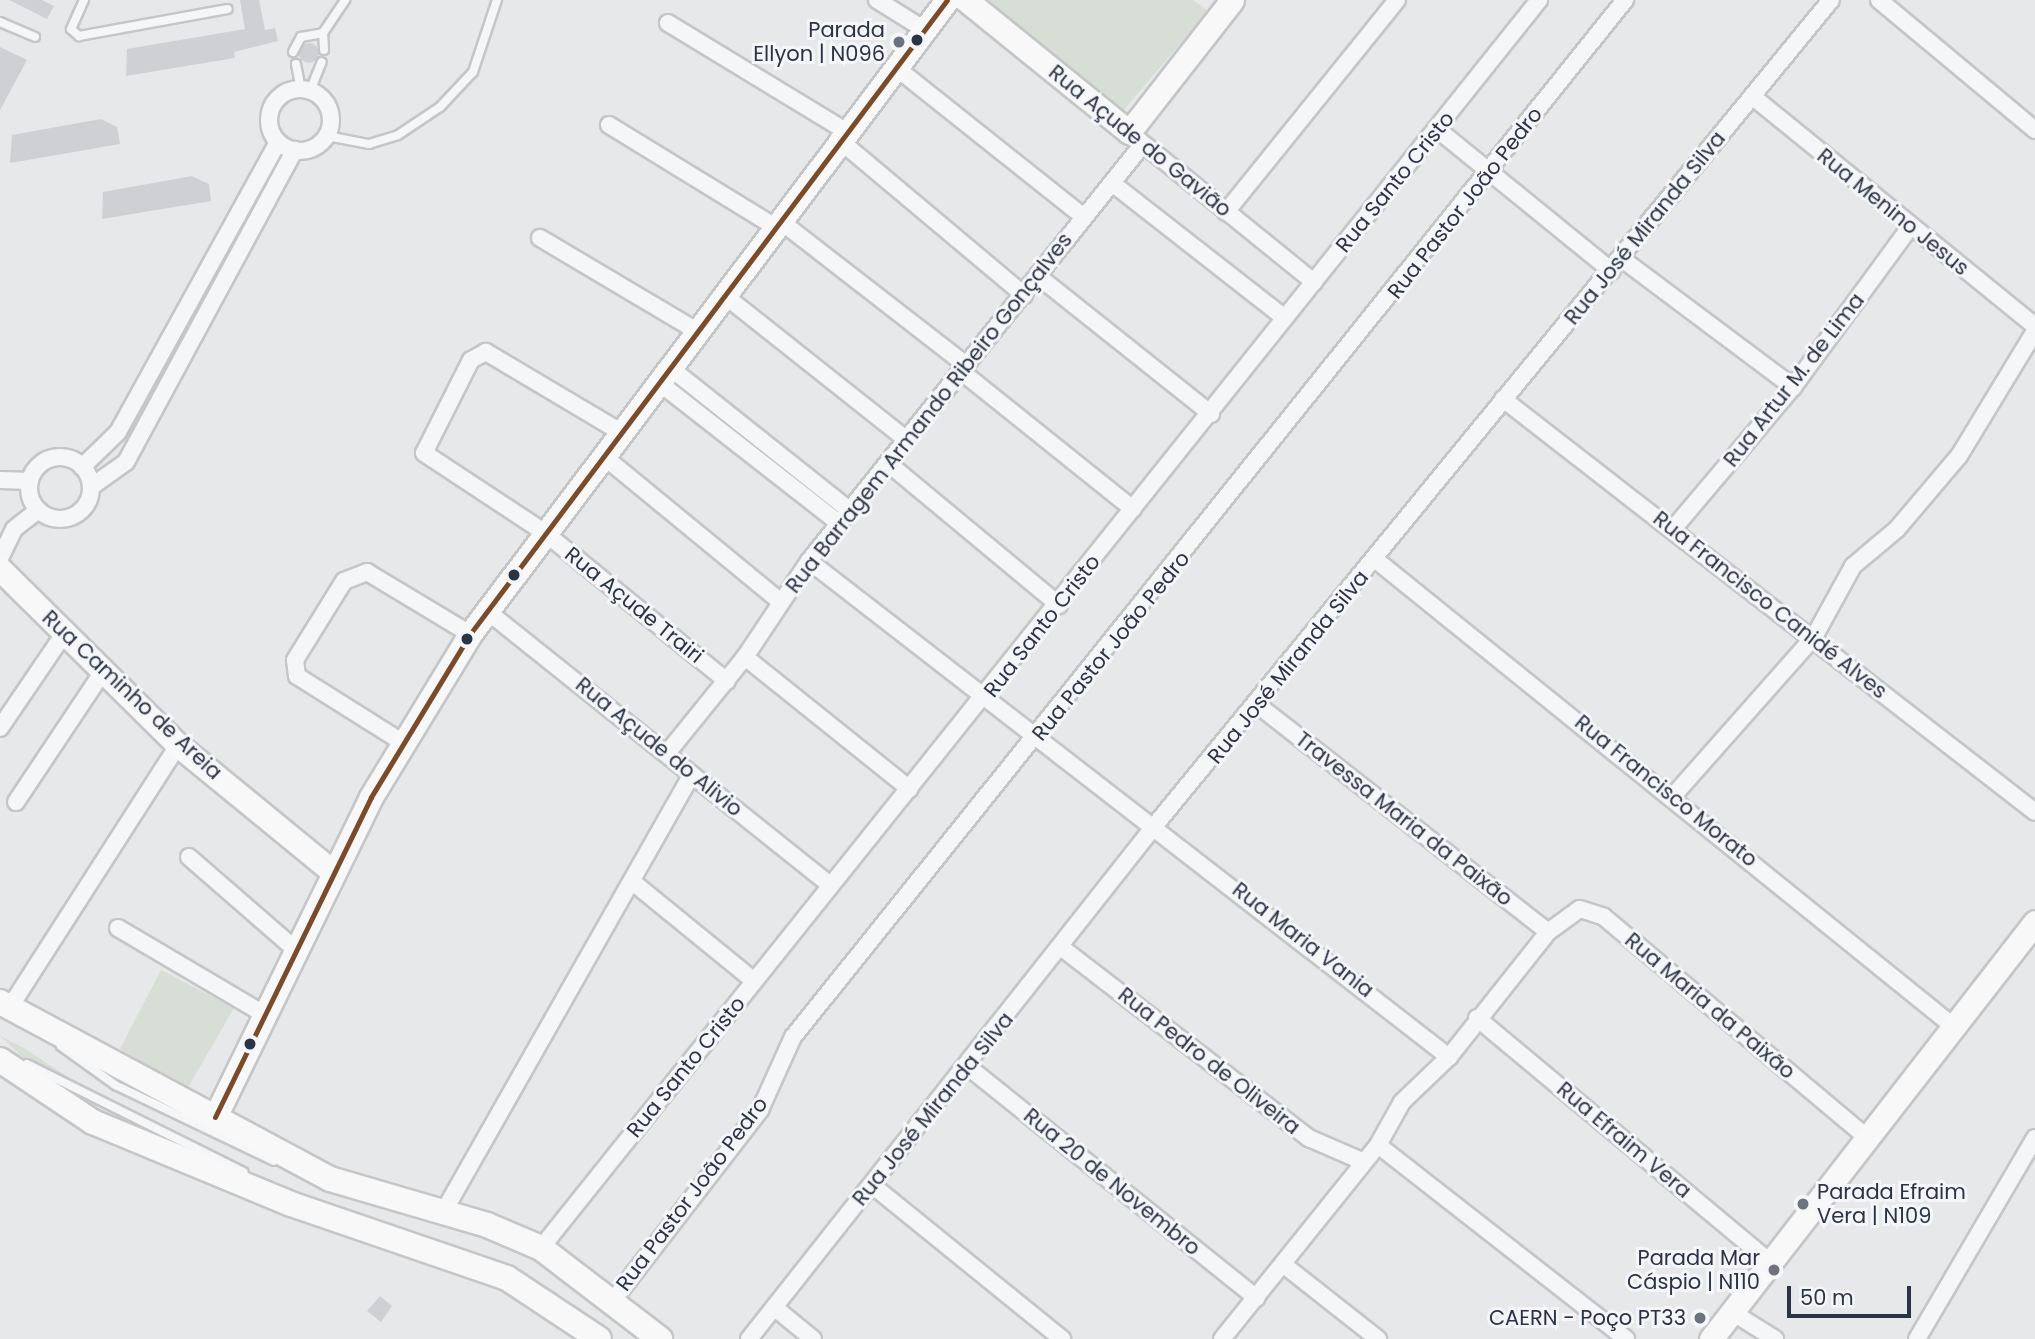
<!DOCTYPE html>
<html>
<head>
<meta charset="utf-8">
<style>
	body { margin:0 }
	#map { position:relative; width:2035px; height:1339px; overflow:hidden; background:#e6e8ea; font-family:Poppins,sans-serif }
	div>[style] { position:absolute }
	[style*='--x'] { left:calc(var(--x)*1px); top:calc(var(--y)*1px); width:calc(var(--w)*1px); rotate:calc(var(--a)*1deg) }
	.green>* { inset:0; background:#d6ded6 }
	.building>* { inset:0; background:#ced0d3 }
	.round { border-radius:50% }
	.roads { filter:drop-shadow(2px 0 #c4c6c8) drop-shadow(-2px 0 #c4c6c8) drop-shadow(0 2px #c4c6c8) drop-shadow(0 -2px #c4c6c8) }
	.lane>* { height:8px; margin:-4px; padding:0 4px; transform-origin:4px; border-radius:4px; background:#f5f6f7 }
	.street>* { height:16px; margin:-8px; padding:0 8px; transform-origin:8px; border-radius:8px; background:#f5f6f7 }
	.street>.ring { margin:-8px; padding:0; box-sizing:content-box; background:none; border:16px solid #f5f6f7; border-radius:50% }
	.secondary>* { height:23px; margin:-11.5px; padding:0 11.5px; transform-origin:11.5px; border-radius:11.5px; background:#f8f8f8 }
	.primary>* { height:24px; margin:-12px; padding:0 12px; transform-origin:12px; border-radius:12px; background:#f8f8f8 }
	.bus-1>* { height:5px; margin:-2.5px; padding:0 2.5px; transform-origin:2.5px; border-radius:2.5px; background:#7a4b2a }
	.dots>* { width:19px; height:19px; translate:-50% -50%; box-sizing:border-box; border:4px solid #f4f6f9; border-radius:50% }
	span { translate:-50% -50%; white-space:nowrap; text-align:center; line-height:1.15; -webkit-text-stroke:6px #f4f6f9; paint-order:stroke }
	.poi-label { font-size:21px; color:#2b3445 }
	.right { translate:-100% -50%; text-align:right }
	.left { translate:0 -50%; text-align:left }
	.street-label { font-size:21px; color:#2b3445 }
	.scale { position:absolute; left:1787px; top:1286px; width:124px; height:32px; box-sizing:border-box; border:4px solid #2b3445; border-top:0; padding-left:9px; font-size:21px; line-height:24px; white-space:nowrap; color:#2b3445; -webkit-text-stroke:5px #f4f6f9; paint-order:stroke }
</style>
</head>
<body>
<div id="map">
	<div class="green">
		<i style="clip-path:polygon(970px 0,1193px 0,1208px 11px,1117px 118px)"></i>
		<i style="clip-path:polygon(161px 970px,234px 1008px,187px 1089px,120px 1049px)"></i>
		<i style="clip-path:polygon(0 1036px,24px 1048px,101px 1099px,26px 1060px)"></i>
	</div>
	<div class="building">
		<i style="clip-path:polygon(9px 0,42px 0,54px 6px,47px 19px)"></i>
		<i style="clip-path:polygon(240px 0,259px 0,265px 30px,275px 28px,278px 41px,234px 52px,235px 58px,126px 76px,127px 49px,245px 29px)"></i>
		<i class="round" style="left:299px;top:43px;width:20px;height:20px"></i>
		<i style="clip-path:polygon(0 47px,27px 60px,0 110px)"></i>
		<i style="clip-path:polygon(101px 119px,117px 127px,120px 144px,10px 163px,12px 135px)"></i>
		<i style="clip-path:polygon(192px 176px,209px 184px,211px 201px,102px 219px,103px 192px)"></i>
		<i style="clip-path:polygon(380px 1296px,392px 1306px,381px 1322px,367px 1311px)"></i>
	</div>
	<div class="roads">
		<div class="lane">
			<i style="--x:84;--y:0;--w:32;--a:114"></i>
			<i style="--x:71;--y:29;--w:11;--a:41"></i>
			<i style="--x:79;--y:36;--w:151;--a:-10.3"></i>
			<i style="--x:0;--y:22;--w:38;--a:23"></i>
			<i style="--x:324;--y:50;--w:17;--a:-93"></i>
			<i style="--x:323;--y:33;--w:40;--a:-56"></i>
			<i style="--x:293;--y:52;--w:17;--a:-62"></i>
			<i style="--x:301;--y:37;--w:22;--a:-10"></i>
			<i style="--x:296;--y:64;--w:26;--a:79"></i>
			<i style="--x:310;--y:91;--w:31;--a:-68"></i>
			<i style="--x:327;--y:136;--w:43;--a:10.8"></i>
			<i style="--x:369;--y:144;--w:30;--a:-17"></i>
			<i style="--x:398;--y:135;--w:50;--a:-33.7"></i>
			<i style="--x:440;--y:107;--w:48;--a:-46.7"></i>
			<i style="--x:473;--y:72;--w:76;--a:-71.6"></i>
			<i style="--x:61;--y:1046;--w:67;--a:35.8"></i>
			<i style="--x:115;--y:1085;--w:176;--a:25.5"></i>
			<i style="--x:27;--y:1064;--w:242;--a:26.5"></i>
		</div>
		<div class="street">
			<i style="--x:877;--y:0;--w:53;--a:31.9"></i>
			<i style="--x:1879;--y:0;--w:203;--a:39.8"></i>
			<i style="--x:668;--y:23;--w:206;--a:31.3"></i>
			<i style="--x:894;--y:66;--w:243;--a:38.5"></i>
			<i class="ring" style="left:269px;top:89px;width:46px;height:46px"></i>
			<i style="--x:1752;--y:96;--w:365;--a:39.1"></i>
			<i style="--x:609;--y:125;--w:193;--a:31.5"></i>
			<i style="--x:1437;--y:129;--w:225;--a:39.1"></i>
			<i style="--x:1136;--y:138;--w:229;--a:39"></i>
			<i style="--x:838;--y:139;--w:243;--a:40"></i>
			<i style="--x:1112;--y:183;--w:219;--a:38"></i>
			<i style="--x:1226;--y:212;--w:272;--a:-51.1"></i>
			<i style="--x:779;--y:220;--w:238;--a:37.8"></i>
			<i style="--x:540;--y:238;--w:180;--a:30.7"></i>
			<i style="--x:1622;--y:259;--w:214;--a:36.8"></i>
			<i style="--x:1039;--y:277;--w:220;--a:38.5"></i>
			<i style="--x:724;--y:295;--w:233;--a:38.4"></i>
			<i style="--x:668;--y:366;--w:231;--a:38.5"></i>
			<i style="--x:962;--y:372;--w:219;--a:38.7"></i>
			<i style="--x:657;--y:381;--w:231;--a:38"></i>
			<i style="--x:1503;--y:399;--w:673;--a:37.82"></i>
			<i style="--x:619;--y:431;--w:155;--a:-149.3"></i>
			<i style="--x:486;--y:352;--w:17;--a:152"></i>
			<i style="--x:471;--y:360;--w:104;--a:116.8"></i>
			<i style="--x:424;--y:453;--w:144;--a:33.4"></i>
			<i style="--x:544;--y:532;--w:236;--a:39.2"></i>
			<i style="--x:602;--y:455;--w:232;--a:39.4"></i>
			<i class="ring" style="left:29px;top:457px;width:46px;height:46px"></i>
			<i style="--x:889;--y:464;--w:221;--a:39.7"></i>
			<i style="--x:82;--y:467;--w:50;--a:-44.2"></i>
			<i style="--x:118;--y:432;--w:331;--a:-61.1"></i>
			<i style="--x:0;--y:480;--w:30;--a:2"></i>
			<i style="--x:91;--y:487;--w:43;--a:-35.5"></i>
			<i style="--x:126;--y:462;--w:355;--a:-61.6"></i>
			<i style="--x:1673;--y:529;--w:186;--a:-49.8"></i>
			<i style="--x:1793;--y:387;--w:198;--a:-53.8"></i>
			<i style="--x:0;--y:558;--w:32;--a:-64"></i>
			<i style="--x:14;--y:529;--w:31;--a:-38"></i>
			<i style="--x:1376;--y:560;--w:742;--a:38.93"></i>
			<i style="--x:809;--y:561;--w:810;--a:37.78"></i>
			<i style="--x:487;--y:611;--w:439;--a:38.6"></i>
			<i style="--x:745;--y:657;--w:211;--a:38.7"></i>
			<i style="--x:1259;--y:706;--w:367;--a:38"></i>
			<i style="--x:0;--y:728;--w:114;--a:-55.8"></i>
			<i style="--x:402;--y:742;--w:124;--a:-147.8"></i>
			<i style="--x:297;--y:676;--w:16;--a:-97"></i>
			<i style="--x:295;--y:660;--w:93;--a:-58.2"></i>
			<i style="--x:344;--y:581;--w:25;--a:-21"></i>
			<i style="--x:367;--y:572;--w:120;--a:31"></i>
			<i style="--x:668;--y:752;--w:122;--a:-51"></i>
			<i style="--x:745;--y:657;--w:115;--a:-56.3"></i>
			<i style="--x:809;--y:561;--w:534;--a:-51.31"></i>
			<i style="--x:1674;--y:795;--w:211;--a:-48.5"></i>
			<i style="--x:1814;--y:637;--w:81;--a:-61.2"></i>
			<i style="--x:1853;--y:566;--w:57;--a:-40.1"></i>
			<i style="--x:1897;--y:529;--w:96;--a:-49.7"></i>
			<i style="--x:1959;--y:456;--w:146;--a:-58.7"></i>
			<i style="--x:16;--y:802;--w:155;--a:-56.3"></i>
			<i style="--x:189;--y:857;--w:140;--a:41"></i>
			<i style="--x:634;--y:883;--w:155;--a:39.2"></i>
			<i style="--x:118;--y:928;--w:169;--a:30.5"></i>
			<i style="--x:1062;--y:948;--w:312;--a:37.6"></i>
			<i style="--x:1309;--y:1138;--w:58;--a:23.5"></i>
			<i style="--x:10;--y:1007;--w:311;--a:-57.3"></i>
			<i style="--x:1477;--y:1018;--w:381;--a:39.8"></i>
			<i style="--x:967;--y:1066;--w:371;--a:38.7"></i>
			<i style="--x:1378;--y:1145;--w:315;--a:38"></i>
			<i style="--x:872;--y:1185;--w:245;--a:39"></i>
			<i style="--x:444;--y:1211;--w:502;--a:-60.42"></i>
			<i style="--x:541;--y:1248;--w:1598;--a:-51.35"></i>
			<i style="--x:1284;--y:1265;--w:120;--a:38.2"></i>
			<i style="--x:614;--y:1299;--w:239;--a:-52.3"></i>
			<i style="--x:760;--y:1110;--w:80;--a:-65.7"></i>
			<i style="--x:793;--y:1037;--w:1330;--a:-51.26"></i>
			<i style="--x:775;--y:1308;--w:49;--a:39.2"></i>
			<i style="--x:1732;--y:1312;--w:51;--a:32.1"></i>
			<i style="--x:749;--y:1339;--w:656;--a:-51.68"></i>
			<i style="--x:1156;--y:824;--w:1065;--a:-50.68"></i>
			<i style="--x:1222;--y:1339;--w:249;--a:-51.2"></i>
			<i style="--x:1378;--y:1145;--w:49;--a:-60.8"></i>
			<i style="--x:1402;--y:1102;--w:65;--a:-43.8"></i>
			<i style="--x:1449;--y:1057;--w:159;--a:-51.6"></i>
			<i style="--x:1548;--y:932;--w:39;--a:-36"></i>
			<i style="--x:1580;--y:909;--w:25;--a:18"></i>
			<i style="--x:1604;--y:917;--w:342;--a:40"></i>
			<i style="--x:1917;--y:1339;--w:233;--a:-59.6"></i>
		</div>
		<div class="secondary">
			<i style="--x:966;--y:0;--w:210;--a:39"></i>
			<i style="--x:1129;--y:132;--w:167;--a:-52"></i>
			<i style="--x:0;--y:569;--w:250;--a:44.7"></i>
			<i style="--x:178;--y:745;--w:199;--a:39.3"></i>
			<i style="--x:215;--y:1117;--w:356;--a:-64"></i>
			<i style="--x:371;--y:797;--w:191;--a:-58.7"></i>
			<i style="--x:470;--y:634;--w:793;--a:-53.04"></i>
			<i style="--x:1711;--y:1339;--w:528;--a:-52.15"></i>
		</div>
		<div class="primary">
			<i style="--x:0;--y:1002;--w:374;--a:28.2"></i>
			<i style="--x:330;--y:1179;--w:164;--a:16.3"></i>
			<i style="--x:487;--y:1225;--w:59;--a:23.1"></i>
			<i style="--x:541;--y:1248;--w:150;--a:37.4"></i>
			<i style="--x:0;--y:1060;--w:112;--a:33.7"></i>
			<i style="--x:93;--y:1122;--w:214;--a:22.5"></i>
			<i style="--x:291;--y:1204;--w:228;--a:18.9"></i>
			<i style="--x:507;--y:1278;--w:110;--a:33.5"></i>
		</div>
	</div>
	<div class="bus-1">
		<i style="--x:215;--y:1117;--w:356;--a:-64"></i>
		<i style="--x:371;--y:797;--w:191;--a:-58.7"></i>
		<i style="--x:470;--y:634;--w:793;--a:-53.04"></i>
	</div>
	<div class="dots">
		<i style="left:917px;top:40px;background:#2b3445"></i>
		<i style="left:899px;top:42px;background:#6c737f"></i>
		<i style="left:514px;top:575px;background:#2b3445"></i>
		<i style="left:467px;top:639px;background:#2b3445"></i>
		<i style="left:250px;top:1044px;background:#2b3445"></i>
		<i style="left:1803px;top:1204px;background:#6c737f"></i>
		<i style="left:1774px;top:1270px;background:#6c737f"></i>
		<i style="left:1700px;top:1318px;background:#6c737f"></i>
	</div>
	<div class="poi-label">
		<span class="right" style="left:885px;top:42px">Parada<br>Ellyon | N096</span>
		<span class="left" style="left:1817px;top:1204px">Parada Efraim<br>Vera | N109</span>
		<span class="right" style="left:1760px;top:1270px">Parada Mar<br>Cáspio | N110</span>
		<span class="right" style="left:1686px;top:1318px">CAERN - Poço PT33</span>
	</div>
	<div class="street-label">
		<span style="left:1140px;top:141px;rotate:39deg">Rua Açude do Gavião</span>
		<span style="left:1395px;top:182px;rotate:-51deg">Rua Santo Cristo</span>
		<span style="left:1465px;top:203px;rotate:-52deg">Rua Pastor João Pedro</span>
		<span style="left:1893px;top:212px;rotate:39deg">Rua Menino Jesus</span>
		<span style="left:1645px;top:228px;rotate:-51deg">Rua José Miranda Silva</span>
		<span style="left:1794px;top:380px;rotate:-52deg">Rua Artur M. de Lima</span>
		<span style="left:929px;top:413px;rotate:-52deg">Rua Barragem Armando Ribeiro Gonçalves</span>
		<span style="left:634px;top:605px;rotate:39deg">Rua Açude Trairi</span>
		<span style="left:1770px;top:605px;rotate:38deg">Rua Francisco Canidé Alves</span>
		<span style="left:1042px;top:626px;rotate:-52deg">Rua Santo Cristo</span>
		<span style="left:1111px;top:646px;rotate:-51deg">Rua Pastor João Pedro</span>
		<span style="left:1288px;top:667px;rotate:-51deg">Rua José Miranda Silva</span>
		<span style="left:132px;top:695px;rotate:43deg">Rua Caminho de Areia</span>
		<span style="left:659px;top:747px;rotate:39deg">Rua Açude do Alivio</span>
		<span style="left:1666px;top:791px;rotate:39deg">Rua Francisco Morato</span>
		<span style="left:1404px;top:819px;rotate:38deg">Travessa Maria da Paixão</span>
		<span style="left:1303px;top:940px;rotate:38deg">Rua Maria Vania</span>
		<span style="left:1710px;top:1006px;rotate:40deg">Rua Maria da Paixão</span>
		<span style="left:1209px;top:1061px;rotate:38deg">Rua Pedro de Oliveira</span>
		<span style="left:686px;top:1067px;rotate:-51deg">Rua Santo Cristo</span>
		<span style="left:933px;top:1109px;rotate:-51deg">Rua José Miranda Silva</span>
		<span style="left:1624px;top:1140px;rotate:40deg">Rua Efraim Vera</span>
		<span style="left:1112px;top:1182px;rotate:39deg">Rua 20 de Novembro</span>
		<span style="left:692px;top:1194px;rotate:-53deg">Rua Pastor João Pedro</span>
	</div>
	<div class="scale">50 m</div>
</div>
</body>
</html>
